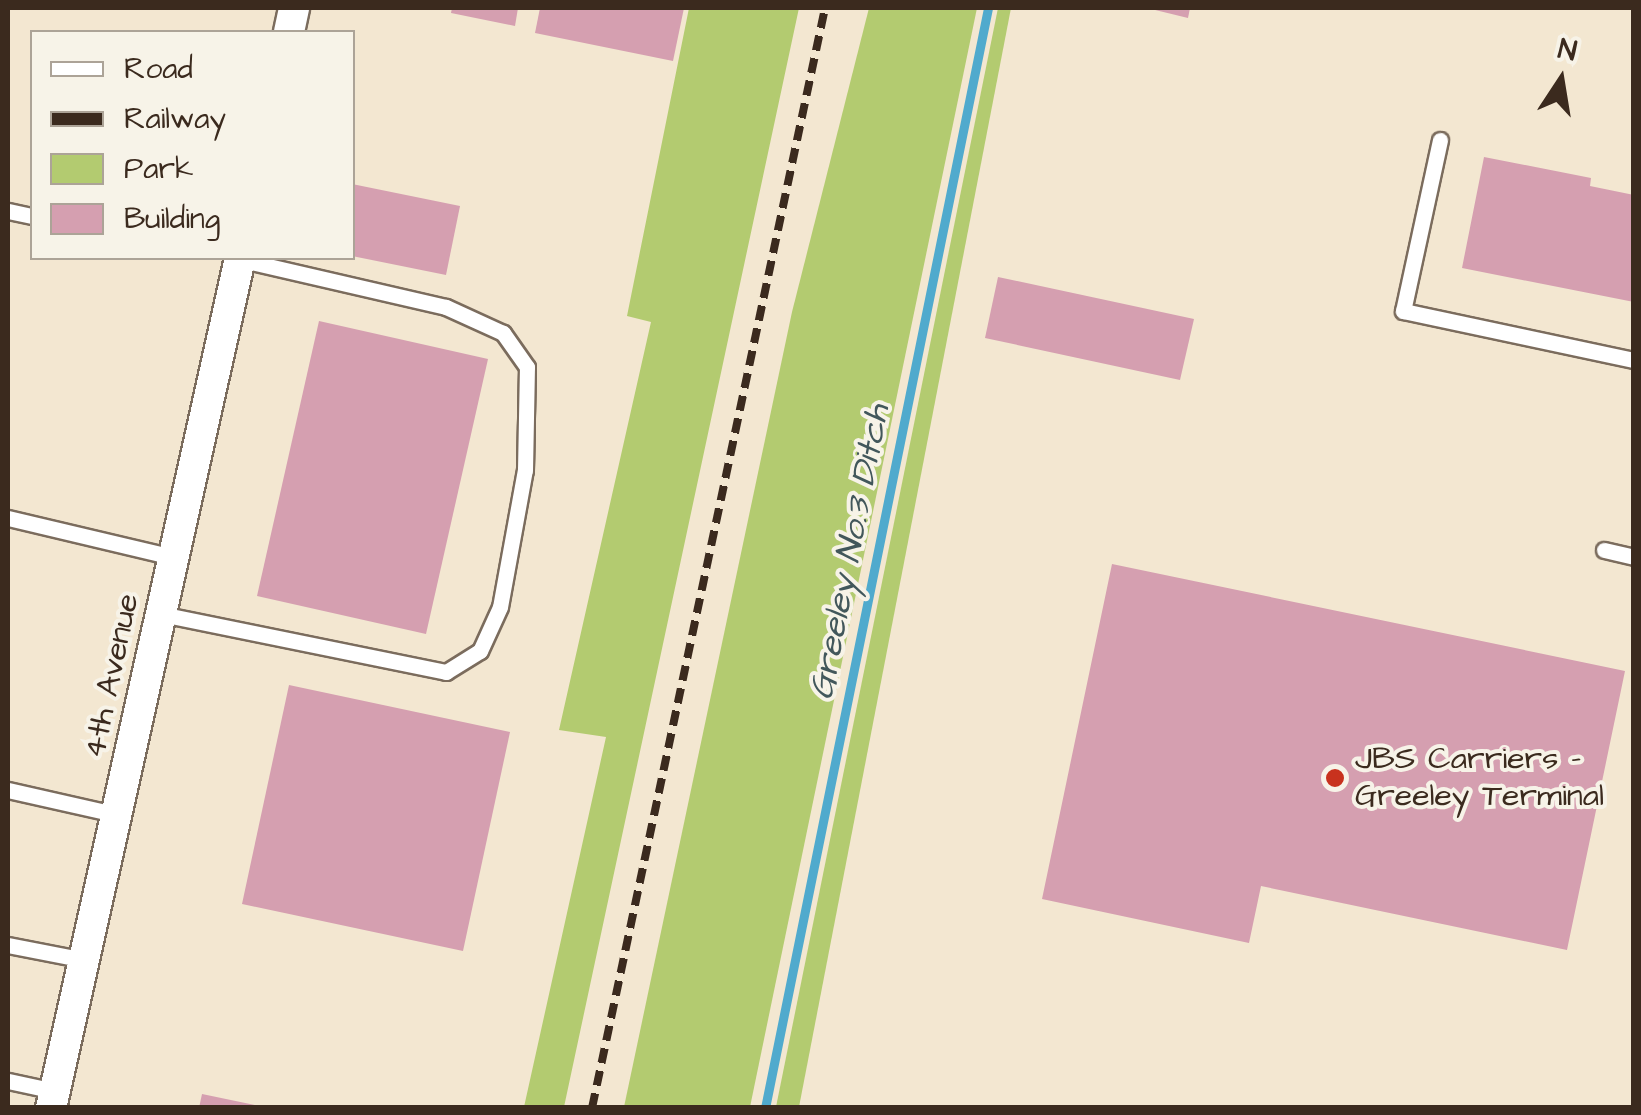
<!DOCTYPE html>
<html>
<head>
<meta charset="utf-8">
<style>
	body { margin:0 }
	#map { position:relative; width:1641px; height:1115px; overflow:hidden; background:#f3e7d1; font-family:"Architects Daughter",sans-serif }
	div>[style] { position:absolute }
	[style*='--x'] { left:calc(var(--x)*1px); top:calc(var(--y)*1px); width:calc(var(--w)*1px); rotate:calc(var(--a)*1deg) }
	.green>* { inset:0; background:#b3cb70 }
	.stream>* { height:9px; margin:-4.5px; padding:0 4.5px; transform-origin:4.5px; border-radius:4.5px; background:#50aacd }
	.building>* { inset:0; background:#d59fb0 }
	.roads { filter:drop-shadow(2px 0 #7b6c5d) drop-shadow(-2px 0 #7b6c5d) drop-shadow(0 2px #7b6c5d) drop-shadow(0 -2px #7b6c5d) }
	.service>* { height:15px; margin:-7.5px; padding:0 7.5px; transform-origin:7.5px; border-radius:7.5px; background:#fff }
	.minor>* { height:30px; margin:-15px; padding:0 15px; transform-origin:15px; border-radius:15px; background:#fff }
	.rail>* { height:8px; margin-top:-4px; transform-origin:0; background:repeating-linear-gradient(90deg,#3b2a1e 0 15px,transparent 0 23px) }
	.dots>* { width:28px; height:28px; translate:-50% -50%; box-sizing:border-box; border:5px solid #f7f3e8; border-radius:50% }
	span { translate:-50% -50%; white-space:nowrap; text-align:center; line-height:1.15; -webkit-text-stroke:8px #f7f3e8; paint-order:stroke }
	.street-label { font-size:32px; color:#3b2a1e }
	.poi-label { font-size:32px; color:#3b2a1e }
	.left { translate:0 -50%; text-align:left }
	.water-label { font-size:35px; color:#42575b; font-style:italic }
	.frame { position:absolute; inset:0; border:10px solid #3b2a1e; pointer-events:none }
	.legend { position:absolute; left:30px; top:30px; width:325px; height:230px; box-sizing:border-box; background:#f7f3e8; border:2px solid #aca397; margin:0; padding:12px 18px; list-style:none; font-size:30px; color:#3b2a1e }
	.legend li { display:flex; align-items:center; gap:20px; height:50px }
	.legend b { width:50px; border:2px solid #aca397 }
	.north { position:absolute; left:1511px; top:30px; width:100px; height:100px; -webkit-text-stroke:8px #f7f3e8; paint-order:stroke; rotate:12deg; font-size:28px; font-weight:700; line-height:40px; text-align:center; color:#3b2a1e }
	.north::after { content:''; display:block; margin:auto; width:35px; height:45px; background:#3b2a1e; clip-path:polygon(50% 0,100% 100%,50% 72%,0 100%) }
</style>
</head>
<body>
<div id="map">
	<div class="green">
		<i style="clip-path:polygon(689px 8px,799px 8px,564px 1107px,524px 1107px,606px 737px,559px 730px,651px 322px,627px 316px)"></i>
		<i style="clip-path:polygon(869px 8px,977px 8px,750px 1107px,624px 1107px,792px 312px)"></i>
		<i style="clip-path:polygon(998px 8px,1011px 8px,799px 1107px,776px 1107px)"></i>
	</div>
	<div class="stream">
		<i style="--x:765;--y:1108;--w:1122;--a:-78.54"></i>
	</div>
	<div class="building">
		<i style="clip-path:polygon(452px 8px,518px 8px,515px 26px,451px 13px)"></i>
		<i style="clip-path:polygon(540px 8px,684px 8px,673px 61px,535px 33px)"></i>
		<i style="clip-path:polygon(1147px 8px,1190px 8px,1188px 18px)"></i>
		<i style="clip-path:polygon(1484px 157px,1591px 178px,1590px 186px,1634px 195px,1634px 302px,1462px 268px)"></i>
		<i style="clip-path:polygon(352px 184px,460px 206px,446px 275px,352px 256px)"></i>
		<i style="clip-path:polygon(998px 277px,1194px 319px,1180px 380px,985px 338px)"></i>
		<i style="clip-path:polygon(319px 321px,488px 359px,426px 634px,257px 596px)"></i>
		<i style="clip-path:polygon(1112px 564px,1625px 671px,1567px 950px,1261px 886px,1249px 943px,1042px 899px)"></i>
		<i style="clip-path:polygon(289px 685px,510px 732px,463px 951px,242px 904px)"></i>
		<i style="clip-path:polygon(202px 1094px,259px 1106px,258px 1108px,199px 1108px)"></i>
	</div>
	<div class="roads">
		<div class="service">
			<i style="--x:1440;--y:140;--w:175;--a:102.2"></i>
			<i style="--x:1403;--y:311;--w:236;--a:12"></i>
			<i style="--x:8;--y:211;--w:25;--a:12"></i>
			<i style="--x:8;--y:518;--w:170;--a:13.3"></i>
			<i style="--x:1604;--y:550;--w:31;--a:13"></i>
			<i style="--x:161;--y:614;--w:291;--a:11.5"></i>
			<i style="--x:446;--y:672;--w:40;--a:-32"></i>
			<i style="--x:480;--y:651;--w:48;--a:-65.6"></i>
			<i style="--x:500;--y:607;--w:139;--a:-79.7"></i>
			<i style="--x:525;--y:470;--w:103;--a:-88.9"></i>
			<i style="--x:527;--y:367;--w:42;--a:-125.2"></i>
			<i style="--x:503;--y:333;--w:63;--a:-155.5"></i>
			<i style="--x:446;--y:307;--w:218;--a:-167"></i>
			<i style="--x:8;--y:790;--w:114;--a:12.7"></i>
			<i style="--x:8;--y:945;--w:78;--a:11"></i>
			<i style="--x:8;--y:1081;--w:48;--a:12"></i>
		</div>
		<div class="minor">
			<i style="--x:289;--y:32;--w:25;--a:-78"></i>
			<i style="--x:51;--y:1108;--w:871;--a:-77.46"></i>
		</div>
	</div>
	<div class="rail">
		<i style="--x:592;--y:1108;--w:1124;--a:-78.04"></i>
	</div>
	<div class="dots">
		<i style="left:1335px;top:778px;background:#c8321e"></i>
	</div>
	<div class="street-label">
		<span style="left:112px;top:676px;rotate:-78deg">4th Avenue</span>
	</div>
	<div class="poi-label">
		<span class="left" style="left:1355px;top:778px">JBS Carriers -<br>Greeley Terminal</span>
	</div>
	<div class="water-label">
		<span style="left:850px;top:552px;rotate:-79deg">Greeley No.3 Ditch</span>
	</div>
	<div class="frame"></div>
	<ul class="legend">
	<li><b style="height:12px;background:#fff"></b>Road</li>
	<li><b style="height:12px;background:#3b2a1e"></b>Railway</li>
	<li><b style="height:28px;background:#b3cb70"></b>Park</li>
	<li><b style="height:28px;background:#d59fb0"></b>Building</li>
	</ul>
	<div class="north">N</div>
</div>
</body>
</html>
